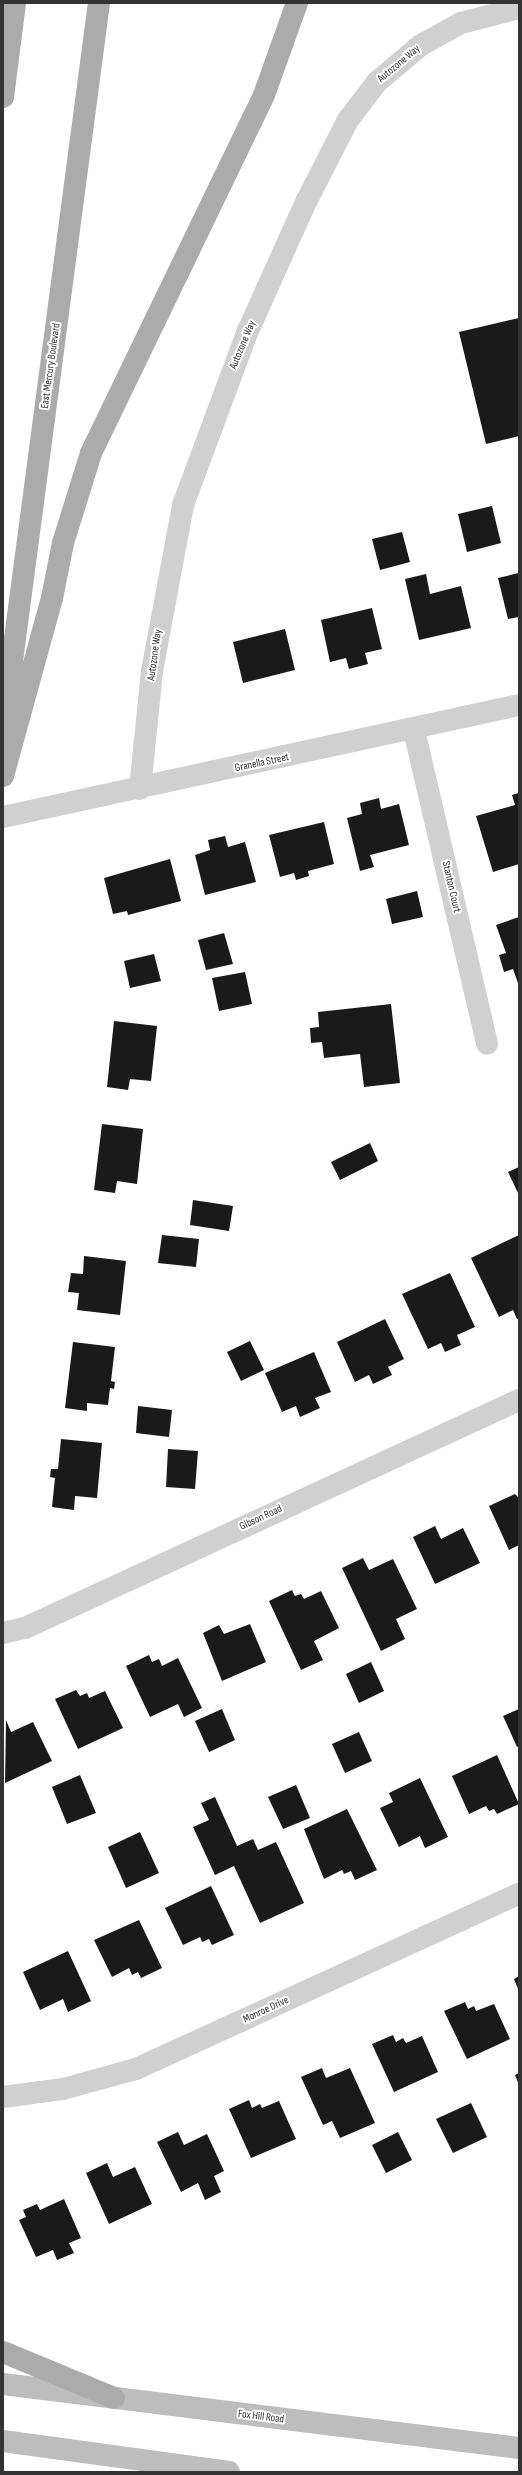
<!DOCTYPE html>
<html>
<head>
<meta charset="utf-8">
<style>
	body { margin:0 }
	#map { position:relative; width:522px; height:2475px; overflow:hidden; background:#fff; font-family:"Sofia Sans Condensed",sans-serif }
	div>[style] { position:absolute }
	[style*='--x'] { left:calc(var(--x)*1px); top:calc(var(--y)*1px); width:calc(var(--w)*1px); rotate:calc(var(--a)*1deg) }
	.building>* { inset:0; background:#1a1a1a }
	.street>* { height:22px; margin:-11px; padding:0 11px; transform-origin:11px; border-radius:11px; background:#d0d0d0 }
	.secondary>* { height:22px; margin:-11px; padding:0 11px; transform-origin:11px; border-radius:11px; background:#bdbdbd }
	.primary>* { height:22px; margin:-11px; padding:0 11px; transform-origin:11px; border-radius:11px; background:#ababab }
	span { translate:-50% -50%; white-space:nowrap; text-align:center; line-height:1.15; -webkit-text-stroke:4px #fff; paint-order:stroke }
	.street-label { font-size:11px; color:#333 }
	.frame { position:absolute; inset:0; border:4px solid #333; pointer-events:none }
</style>
</head>
<body>
<div id="map">
	<div class="building">
		<i style="clip-path:polygon(519px 318px,519px 436px,486px 444px,459px 332px)"></i>
		<i style="clip-path:polygon(492px 506px,501px 543px,467px 552px,458px 514px)"></i>
		<i style="clip-path:polygon(402px 532px,410px 562px,380px 570px,372px 539px)"></i>
		<i style="clip-path:polygon(519px 573px,519px 617px,508px 619px,498px 578px)"></i>
		<i style="clip-path:polygon(426px 574px,430px 594px,461px 586px,471px 628px,419px 640px,405px 579px)"></i>
		<i style="clip-path:polygon(372px 608px,382px 649px,365px 653px,368px 664px,349px 669px,346px 658px,330px 662px,321px 620px)"></i>
		<i style="clip-path:polygon(285px 629px,295px 670px,243px 683px,233px 642px)"></i>
		<i style="clip-path:polygon(519px 793px,519px 864px,493px 872px,476px 816px,515px 805px,512px 795px)"></i>
		<i style="clip-path:polygon(379px 798px,381px 809px,399px 804px,409px 845px,370px 855px,374px 867px,360px 871px,347px 818px,362px 814px,360px 803px)"></i>
		<i style="clip-path:polygon(324px 822px,334px 864px,308px 871px,309px 876px,296px 880px,294px 873px,280px 877px,269px 835px)"></i>
		<i style="clip-path:polygon(225px 836px,228px 847px,245px 842px,256px 882px,205px 895px,195px 855px,210px 850px,208px 840px)"></i>
		<i style="clip-path:polygon(170px 859px,181px 901px,128px 915px,127px 911px,113px 914px,104px 878px)"></i>
		<i style="clip-path:polygon(417px 891px,423px 917px,392px 924px,386px 899px)"></i>
		<i style="clip-path:polygon(519px 917px,519px 986px,513px 969px,504px 972px,499px 955px,506px 953px,496px 925px)"></i>
		<i style="clip-path:polygon(224px 933px,233px 964px,206px 970px,198px 940px)"></i>
		<i style="clip-path:polygon(154px 954px,161px 981px,130px 988px,124px 961px)"></i>
		<i style="clip-path:polygon(245px 972px,252px 1004px,219px 1011px,212px 978px)"></i>
		<i style="clip-path:polygon(391px 1004px,400px 1083px,364px 1087px,360px 1054px,324px 1058px,322px 1042px,311px 1043px,310px 1028px,319px 1027px,318px 1012px)"></i>
		<i style="clip-path:polygon(114px 1021px,157px 1026px,151px 1081px,130px 1079px,128px 1090px,107px 1087px)"></i>
		<i style="clip-path:polygon(102px 1124px,143px 1129px,137px 1184px,117px 1181px,115px 1193px,94px 1190px)"></i>
		<i style="clip-path:polygon(370px 1143px,378px 1161px,340px 1180px,331px 1162px)"></i>
		<i style="clip-path:polygon(519px 1167px,519px 1195px,508px 1172px)"></i>
		<i style="clip-path:polygon(193px 1200px,233px 1206px,229px 1231px,190px 1225px)"></i>
		<i style="clip-path:polygon(162px 1235px,199px 1239px,196px 1267px,158px 1263px)"></i>
		<i style="clip-path:polygon(519px 1235px,519px 1319px,517px 1319px,513px 1310px,499px 1317px,471px 1258px)"></i>
		<i style="clip-path:polygon(84px 1256px,126px 1261px,120px 1315px,77px 1310px,79px 1293px,68px 1292px,71px 1273px,83px 1274px)"></i>
		<i style="clip-path:polygon(450px 1273px,475px 1327px,457px 1335px,461px 1345px,445px 1352px,441px 1343px,428px 1349px,402px 1294px)"></i>
		<i style="clip-path:polygon(385px 1319px,404px 1359px,388px 1367px,392px 1375px,373px 1384px,369px 1375px,355px 1382px,337px 1342px)"></i>
		<i style="clip-path:polygon(250px 1341px,264px 1370px,241px 1381px,227px 1352px)"></i>
		<i style="clip-path:polygon(73px 1342px,115px 1347px,111px 1381px,115px 1382px,114px 1389px,110px 1388px,108px 1405px,87px 1403px,87px 1411px,65px 1408px)"></i>
		<i style="clip-path:polygon(314px 1352px,331px 1392px,315px 1398px,320px 1408px,300px 1417px,296px 1406px,282px 1412px,265px 1373px)"></i>
		<i style="clip-path:polygon(138px 1406px,172px 1410px,169px 1437px,136px 1433px)"></i>
		<i style="clip-path:polygon(61px 1439px,102px 1443px,97px 1498px,75px 1496px,74px 1510px,52px 1507px,55px 1478px,50px 1477px,51px 1469px,58px 1469px)"></i>
		<i style="clip-path:polygon(168px 1449px,198px 1451px,195px 1489px,166px 1487px)"></i>
		<i style="clip-path:polygon(515px 1494px,519px 1498px,519px 1545px,509px 1550px,489px 1506px)"></i>
		<i style="clip-path:polygon(435px 1526px,441px 1539px,463px 1528px,480px 1563px,435px 1584px,413px 1537px)"></i>
		<i style="clip-path:polygon(363px 1558px,369px 1570px,393px 1559px,417px 1609px,396px 1619px,405px 1639px,381px 1651px,342px 1568px)"></i>
		<i style="clip-path:polygon(292px 1590px,295px 1596px,301px 1594px,304px 1599px,321px 1591px,339px 1628px,314px 1641px,323px 1660px,301px 1670px,269px 1601px)"></i>
		<i style="clip-path:polygon(250px 1624px,266px 1662px,222px 1681px,203px 1633px,219px 1625px,224px 1634px)"></i>
		<i style="clip-path:polygon(149px 1655px,152px 1662px,159px 1659px,162px 1666px,178px 1658px,202px 1708px,184px 1717px,178px 1704px,150px 1717px,126px 1666px)"></i>
		<i style="clip-path:polygon(371px 1662px,384px 1691px,359px 1703px,346px 1674px)"></i>
		<i style="clip-path:polygon(76px 1690px,80px 1696px,87px 1693px,89px 1698px,105px 1691px,123px 1728px,78px 1749px,55px 1699px)"></i>
		<i style="clip-path:polygon(222px 1709px,235px 1740px,209px 1752px,195px 1721px)"></i>
		<i style="clip-path:polygon(519px 1709px,519px 1746px,517px 1747px,503px 1716px)"></i>
		<i style="clip-path:polygon(6px 1720px,11px 1732px,33px 1722px,52px 1761px,5px 1783px)"></i>
		<i style="clip-path:polygon(359px 1732px,372px 1761px,345px 1773px,332px 1744px)"></i>
		<i style="clip-path:polygon(497px 1755px,519px 1804px,497px 1814px,494px 1809px,489px 1811px,486px 1806px,469px 1814px,452px 1776px)"></i>
		<i style="clip-path:polygon(80px 1775px,96px 1813px,67px 1824px,52px 1787px)"></i>
		<i style="clip-path:polygon(420px 1778px,448px 1837px,425px 1848px,420px 1836px,399px 1847px,380px 1808px,393px 1802px,389px 1793px)"></i>
		<i style="clip-path:polygon(296px 1785px,310px 1818px,283px 1829px,268px 1797px)"></i>
		<i style="clip-path:polygon(215px 1797px,237px 1846px,253px 1839px,258px 1850px,276px 1842px,304px 1903px,260px 1923px,234px 1866px,215px 1875px,193px 1827px,209px 1820px,201px 1803px)"></i>
		<i style="clip-path:polygon(347px 1809px,377px 1870px,355px 1880px,351px 1871px,344px 1874px,342px 1870px,324px 1879px,304px 1829px)"></i>
		<i style="clip-path:polygon(140px 1832px,159px 1873px,126px 1888px,108px 1847px)"></i>
		<i style="clip-path:polygon(211px 1886px,234px 1935px,212px 1945px,209px 1939px,202px 1942px,200px 1937px,183px 1945px,165px 1908px)"></i>
		<i style="clip-path:polygon(139px 1920px,162px 1968px,141px 1978px,138px 1972px,132px 1975px,129px 1968px,112px 1977px,94px 1940px)"></i>
		<i style="clip-path:polygon(68px 1951px,91px 2001px,68px 2012px,63px 1999px,40px 2010px,23px 1972px)"></i>
		<i style="clip-path:polygon(519px 1976px,519px 1991px,514px 1979px)"></i>
		<i style="clip-path:polygon(465px 2002px,468px 2009px,474px 2006px,476px 2011px,494px 2004px,510px 2039px,467px 2059px,444px 2011px)"></i>
		<i style="clip-path:polygon(393px 2035px,396px 2042px,403px 2038px,406px 2043px,422px 2036px,438px 2072px,394px 2092px,372px 2044px)"></i>
		<i style="clip-path:polygon(322px 2068px,326px 2078px,350px 2068px,375px 2123px,340px 2138px,332px 2121px,323px 2125px,301px 2077px)"></i>
		<i style="clip-path:polygon(519px 2073px,519px 2085px,515px 2075px)"></i>
		<i style="clip-path:polygon(249px 2100px,252px 2108px,260px 2104px,262px 2108px,279px 2101px,296px 2139px,251px 2158px,229px 2109px)"></i>
		<i style="clip-path:polygon(471px 2103px,487px 2137px,453px 2153px,436px 2119px)"></i>
		<i style="clip-path:polygon(178px 2132px,184px 2145px,207px 2134px,224px 2171px,214px 2176px,221px 2192px,205px 2200px,198px 2183px,181px 2192px,157px 2142px)"></i>
		<i style="clip-path:polygon(398px 2132px,412px 2160px,386px 2173px,372px 2145px)"></i>
		<i style="clip-path:polygon(107px 2163px,113px 2177px,135px 2167px,152px 2204px,109px 2224px,86px 2173px)"></i>
		<i style="clip-path:polygon(64px 2199px,81px 2238px,69px 2243px,74px 2253px,57px 2260px,53px 2250px,36px 2257px,19px 2220px,26px 2217px,23px 2210px,37px 2204px,40px 2210px)"></i>
	</div>
	<div class="street">
		<i style="--x:414;--y:730;--w:322;--a:76.9"></i>
		<i style="--x:140;--y:789;--w:119;--a:-84.2"></i>
		<i style="--x:152;--y:671;--w:169;--a:-79.4"></i>
		<i style="--x:183;--y:505;--w:184;--a:-69.6"></i>
		<i style="--x:247;--y:333;--w:144;--a:-65.8"></i>
		<i style="--x:306;--y:202;--w:92;--a:-62.9"></i>
		<i style="--x:348;--y:120;--w:48;--a:-52.7"></i>
		<i style="--x:377;--y:82;--w:57;--a:-40.1"></i>
		<i style="--x:421;--y:45;--w:46;--a:-28.8"></i>
		<i style="--x:461;--y:23;--w:60;--a:-14.5"></i>
		<i style="--x:3;--y:817;--w:528;--a:-12.25"></i>
		<i style="--x:3;--y:1633;--w:23;--a:-13"></i>
		<i style="--x:25;--y:1628;--w:544;--a:-24.78"></i>
		<i style="--x:3;--y:2097;--w:61;--a:-7.6"></i>
		<i style="--x:63;--y:2089;--w:76;--a:-15.3"></i>
		<i style="--x:136;--y:2069;--w:421;--a:-24.6"></i>
	</div>
	<div class="secondary">
		<i style="--x:3;--y:2384;--w:520;--a:7.07"></i>
		<i style="--x:3;--y:2441;--w:228;--a:7.8"></i>
	</div>
	<div class="primary">
		<i style="--x:3;--y:97;--w:95;--a:-82.7"></i>
		<i style="--x:3;--y:729;--w:732;--a:-82.47"></i>
		<i style="--x:3;--y:776;--w:185;--a:-74.6"></i>
		<i style="--x:52;--y:598;--w:56;--a:-78.7"></i>
		<i style="--x:63;--y:543;--w:94;--a:-72.7"></i>
		<i style="--x:91;--y:453;--w:398;--a:-64.2"></i>
		<i style="--x:264;--y:95;--w:98;--a:-70.3"></i>
		<i style="--x:3;--y:2352;--w:120;--a:22.5"></i>
	</div>
	<div class="street-label">
		<span style="left:399px;top:64px;rotate:-40deg">Autozone Way</span>
		<span style="left:243px;top:345px;rotate:-67deg">Autozone Way</span>
		<span style="left:51px;top:366px;rotate:-82deg">East Mercury Boulevard</span>
		<span style="left:155px;top:655px;rotate:-82deg">Autozone Way</span>
		<span style="left:262px;top:763px;rotate:-12deg">Granella Street</span>
		<span style="left:451px;top:887px;rotate:77deg">Stanton Court</span>
		<span style="left:261px;top:1518px;rotate:-25deg">Gibson Road</span>
		<span style="left:266px;top:2010px;rotate:-25deg">Monroe Drive</span>
		<span style="left:261px;top:2417px;rotate:7deg">Fox Hill Road</span>
	</div>
	<div class="frame"></div>
</div>
</body>
</html>
